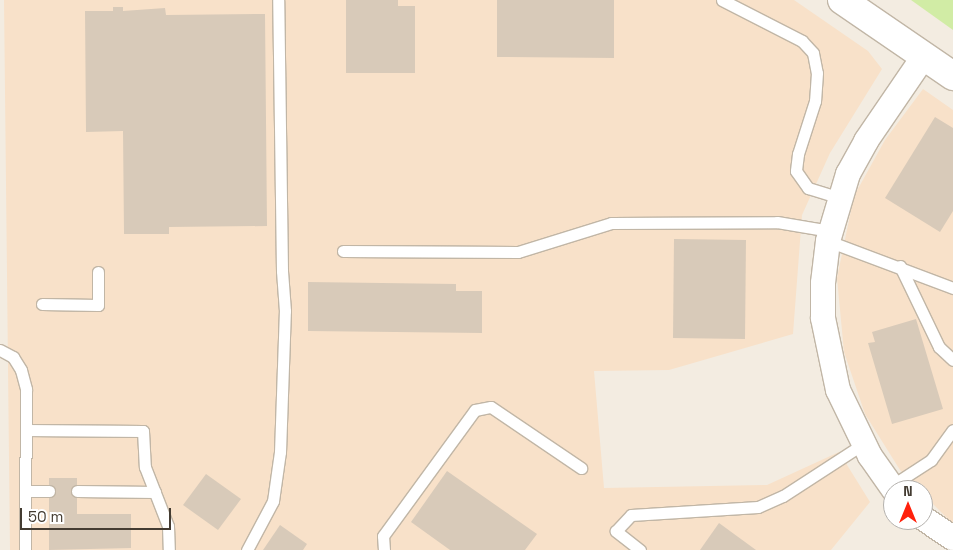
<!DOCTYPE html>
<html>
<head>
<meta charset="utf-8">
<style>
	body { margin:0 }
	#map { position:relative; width:953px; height:550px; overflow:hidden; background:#f3ece1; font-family:"Space Grotesk",sans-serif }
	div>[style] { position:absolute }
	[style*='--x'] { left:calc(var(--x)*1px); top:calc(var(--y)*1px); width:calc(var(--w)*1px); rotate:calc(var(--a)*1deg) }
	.commercial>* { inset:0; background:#f8e1c9 }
	.green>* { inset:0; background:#d1eca5 }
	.building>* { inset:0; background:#d8cab9 }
	.roads { filter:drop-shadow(1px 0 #c1b6a6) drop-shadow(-1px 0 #c1b6a6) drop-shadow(0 1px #c1b6a6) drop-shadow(0 -1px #c1b6a6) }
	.service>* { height:11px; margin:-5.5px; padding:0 5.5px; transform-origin:5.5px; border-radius:5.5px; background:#fff }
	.minor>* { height:24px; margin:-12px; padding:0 12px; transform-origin:12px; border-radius:12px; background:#fff }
	.tertiary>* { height:28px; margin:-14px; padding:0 14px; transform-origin:14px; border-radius:14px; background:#fff }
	span { translate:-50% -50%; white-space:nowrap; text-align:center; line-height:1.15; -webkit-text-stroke:4px #fff; paint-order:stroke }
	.north { position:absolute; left:883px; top:480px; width:50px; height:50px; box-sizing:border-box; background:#fff; border:1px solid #b4b1ad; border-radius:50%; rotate:0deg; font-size:14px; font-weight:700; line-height:20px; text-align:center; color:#443c32 }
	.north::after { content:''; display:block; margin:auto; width:18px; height:22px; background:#ff210c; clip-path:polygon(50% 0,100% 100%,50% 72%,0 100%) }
	.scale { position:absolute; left:20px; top:508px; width:151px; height:22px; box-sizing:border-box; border:2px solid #443c32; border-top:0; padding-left:6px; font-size:15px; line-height:18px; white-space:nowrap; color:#443c32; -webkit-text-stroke:4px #fff; paint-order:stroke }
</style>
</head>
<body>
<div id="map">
	<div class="commercial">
		<i style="clip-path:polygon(4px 0,794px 0,868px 51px,882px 69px,830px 153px,802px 215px,793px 334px,669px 370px,594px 371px,604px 488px,767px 485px,839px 452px,870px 502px,831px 550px,10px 550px)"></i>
		<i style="clip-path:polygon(923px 89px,953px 110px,953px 524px,923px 494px,923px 490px,919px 490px,900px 470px,865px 414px,844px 352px,837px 278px,854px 196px,885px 140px)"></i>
	</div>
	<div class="green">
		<i style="clip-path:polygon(911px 0,953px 0,953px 30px)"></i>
	</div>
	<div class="building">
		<i style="clip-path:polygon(346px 0,398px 0,398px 6px,415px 6px,415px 73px,346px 73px)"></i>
		<i style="clip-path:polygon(497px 0,614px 0,614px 58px,497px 57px)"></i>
		<i style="clip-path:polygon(113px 7px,123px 7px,123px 11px,165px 8px,166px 15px,265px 14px,267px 226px,169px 227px,169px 234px,124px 234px,123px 131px,86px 132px,85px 11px,113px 11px)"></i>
		<i style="clip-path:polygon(935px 117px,953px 128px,953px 211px,940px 232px,885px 198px)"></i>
		<i style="clip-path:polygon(674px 239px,746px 240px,745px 339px,673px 338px)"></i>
		<i style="clip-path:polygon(308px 282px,456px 284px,456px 291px,482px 291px,482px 333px,308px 331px)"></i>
		<i style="clip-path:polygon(916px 319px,943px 409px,892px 424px,868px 343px,875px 342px,872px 332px)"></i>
		<i style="clip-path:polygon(447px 471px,537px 534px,525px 550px,450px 550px,411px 522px)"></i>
		<i style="clip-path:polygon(206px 474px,241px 499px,218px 530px,183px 505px)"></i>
		<i style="clip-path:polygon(49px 478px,77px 478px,77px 514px,131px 514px,131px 548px,49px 550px)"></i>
		<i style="clip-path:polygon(719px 523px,756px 550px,700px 550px)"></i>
		<i style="clip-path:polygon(280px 525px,307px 544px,303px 550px,263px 550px)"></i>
	</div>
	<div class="roads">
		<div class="service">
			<i style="--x:722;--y:0;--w:90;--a:27.1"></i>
			<i style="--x:802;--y:41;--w:16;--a:47"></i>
			<i style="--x:813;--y:53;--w:20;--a:79"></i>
			<i style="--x:817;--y:73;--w:28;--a:94"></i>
			<i style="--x:815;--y:101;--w:56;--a:107.8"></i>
			<i style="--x:798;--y:154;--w:17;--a:97"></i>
			<i style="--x:796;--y:171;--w:21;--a:55"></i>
			<i style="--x:808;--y:188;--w:34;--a:17"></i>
			<i style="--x:828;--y:241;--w:134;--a:20.6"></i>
			<i style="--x:343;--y:251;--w:175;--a:0.3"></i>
			<i style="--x:518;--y:252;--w:97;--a:-17.3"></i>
			<i style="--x:611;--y:223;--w:166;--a:-0.3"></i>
			<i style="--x:777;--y:222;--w:54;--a:9.6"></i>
			<i style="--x:900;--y:266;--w:90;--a:64.3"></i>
			<i style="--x:939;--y:347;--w:19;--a:43"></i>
			<i style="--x:42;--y:304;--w:56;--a:1"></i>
			<i style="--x:98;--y:305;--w:33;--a:-90"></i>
			<i style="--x:0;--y:350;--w:15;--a:28"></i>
			<i style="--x:13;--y:357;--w:15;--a:58"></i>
			<i style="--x:21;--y:370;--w:20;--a:75"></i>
			<i style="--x:26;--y:389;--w:161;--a:90.4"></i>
			<i style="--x:26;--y:430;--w:117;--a:0.5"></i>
			<i style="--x:143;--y:431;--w:36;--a:87"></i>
			<i style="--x:145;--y:467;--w:63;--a:68.7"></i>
			<i style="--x:168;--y:526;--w:24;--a:88"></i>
			<i style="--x:891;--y:486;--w:48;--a:-33"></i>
			<i style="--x:931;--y:460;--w:37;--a:-54"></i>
			<i style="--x:25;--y:491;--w:24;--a:0"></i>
			<i style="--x:77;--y:491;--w:78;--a:0.7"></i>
			<i style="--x:247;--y:550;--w:55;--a:-62"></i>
			<i style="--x:273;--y:501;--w:49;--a:-81.9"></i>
			<i style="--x:280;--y:452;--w:141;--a:-88"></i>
			<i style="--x:285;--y:311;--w:40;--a:-94.3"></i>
			<i style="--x:282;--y:271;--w:271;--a:-90.8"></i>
			<i style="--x:384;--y:550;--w:14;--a:-94"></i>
			<i style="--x:383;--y:536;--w:156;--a:-53.9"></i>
			<i style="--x:475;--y:410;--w:16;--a:-11"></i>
			<i style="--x:491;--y:407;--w:109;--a:34.1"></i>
			<i style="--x:640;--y:550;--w:31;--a:-142"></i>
			<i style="--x:616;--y:531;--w:22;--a:-47"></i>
			<i style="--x:631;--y:515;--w:127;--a:-3.6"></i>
			<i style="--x:758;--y:507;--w:27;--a:-24"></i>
			<i style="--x:783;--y:496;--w:95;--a:-33"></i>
		</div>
		<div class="minor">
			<i style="--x:894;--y:490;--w:42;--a:-125.2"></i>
			<i style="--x:870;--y:456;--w:73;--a:-115.9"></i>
			<i style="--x:838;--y:390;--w:74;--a:-101.8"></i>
			<i style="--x:823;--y:318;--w:35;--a:-90"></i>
			<i style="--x:823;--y:283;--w:42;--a:-83.2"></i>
			<i style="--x:828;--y:241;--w:70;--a:-73.4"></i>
			<i style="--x:848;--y:174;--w:38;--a:-61"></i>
			<i style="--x:866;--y:141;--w:103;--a:-55.7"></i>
			<i style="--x:923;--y:518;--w:36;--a:34"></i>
		</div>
		<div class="tertiary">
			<i style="--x:842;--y:0;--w:135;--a:34.4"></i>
		</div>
	</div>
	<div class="north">N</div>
	<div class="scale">50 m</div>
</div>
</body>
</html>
